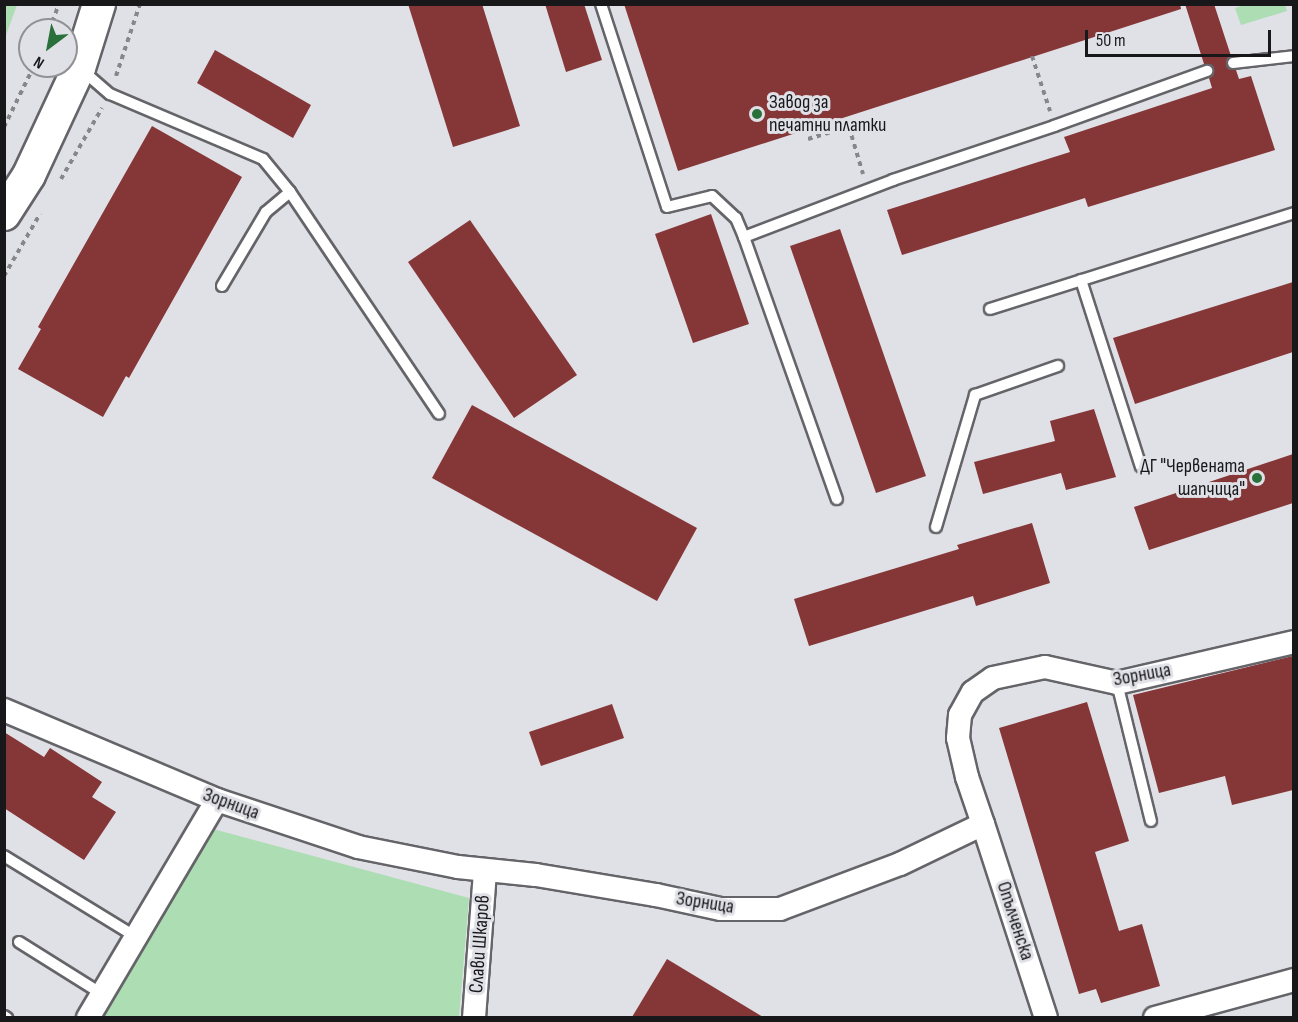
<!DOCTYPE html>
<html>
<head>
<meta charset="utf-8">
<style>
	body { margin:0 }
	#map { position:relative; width:1298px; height:1022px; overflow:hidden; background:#e0e0e7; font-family:"Sofia Sans Condensed",sans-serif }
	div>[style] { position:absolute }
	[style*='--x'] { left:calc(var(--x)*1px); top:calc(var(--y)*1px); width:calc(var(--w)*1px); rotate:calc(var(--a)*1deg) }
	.green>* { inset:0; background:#adddb3 }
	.building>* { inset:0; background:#853637 }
	.path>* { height:4px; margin-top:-2px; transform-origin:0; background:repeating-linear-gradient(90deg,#86868b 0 4.5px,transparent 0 9px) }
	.roads { filter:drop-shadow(2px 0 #646469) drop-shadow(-2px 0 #646469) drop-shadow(0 2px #646469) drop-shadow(0 -2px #646469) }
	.lane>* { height:10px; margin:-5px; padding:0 5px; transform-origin:5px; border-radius:5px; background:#fff }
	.street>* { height:22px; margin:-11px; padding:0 11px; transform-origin:11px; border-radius:11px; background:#fff }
	.secondary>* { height:32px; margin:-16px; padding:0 16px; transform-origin:16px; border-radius:16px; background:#fff }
	.dots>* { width:16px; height:16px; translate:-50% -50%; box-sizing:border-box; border:3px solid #e0e0e7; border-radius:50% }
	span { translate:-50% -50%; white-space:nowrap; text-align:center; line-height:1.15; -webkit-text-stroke:6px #e0e0e7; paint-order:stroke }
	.poi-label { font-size:20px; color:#18181b }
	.left { translate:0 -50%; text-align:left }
	.right { translate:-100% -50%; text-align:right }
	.street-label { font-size:20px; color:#18181b }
	.frame { position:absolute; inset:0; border:6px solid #18181b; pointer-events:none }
	.north { position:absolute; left:18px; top:18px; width:60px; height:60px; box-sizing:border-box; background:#e0e0e7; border:2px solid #909095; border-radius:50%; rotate:212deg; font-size:16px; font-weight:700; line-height:24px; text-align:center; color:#18181b }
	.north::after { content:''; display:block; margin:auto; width:21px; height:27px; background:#2a703b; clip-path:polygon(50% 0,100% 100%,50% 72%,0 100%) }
	.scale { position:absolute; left:1085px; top:30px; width:186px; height:27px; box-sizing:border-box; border:3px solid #18181b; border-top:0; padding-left:8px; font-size:18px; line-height:21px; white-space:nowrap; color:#18181b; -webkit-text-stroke:4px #e0e0e7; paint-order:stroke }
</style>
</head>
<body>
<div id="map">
	<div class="green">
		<i style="clip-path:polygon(5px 4px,17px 5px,5px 38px,4px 5px)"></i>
		<i style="clip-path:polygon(1247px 4px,1285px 5px,1287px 11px,1241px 25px,1235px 8px)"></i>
		<i style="clip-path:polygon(213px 829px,469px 898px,459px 1017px,97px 1018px)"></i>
	</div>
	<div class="building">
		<i style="clip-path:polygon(408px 4px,482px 4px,520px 126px,453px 147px)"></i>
		<i style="clip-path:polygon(545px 4px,584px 4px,602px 60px,566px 72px)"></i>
		<i style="clip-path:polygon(624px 4px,1180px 4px,1181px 9px,678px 171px)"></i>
		<i style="clip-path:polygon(1185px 4px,1214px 4px,1231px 56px,1226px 61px,1227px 67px,1236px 70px,1239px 79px,1251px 76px,1275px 150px,1088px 207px,1085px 198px,902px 255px,887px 210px,1070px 152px,1064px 137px,1212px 88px,1209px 78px,1213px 75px,1214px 69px,1211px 65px,1204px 64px)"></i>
		<i style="clip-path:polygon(215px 50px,311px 105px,293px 138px,197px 83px)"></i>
		<i style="clip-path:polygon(152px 126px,242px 177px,129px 378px,126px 376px,103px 417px,18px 369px,41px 329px,38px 327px)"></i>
		<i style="clip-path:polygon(711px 214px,749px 324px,693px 343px,655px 234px)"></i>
		<i style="clip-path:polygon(470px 220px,577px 375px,514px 418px,408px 262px)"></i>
		<i style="clip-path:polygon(840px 229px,926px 476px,876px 493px,790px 246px)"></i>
		<i style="clip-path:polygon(1293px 282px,1293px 352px,1135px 404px,1113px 338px)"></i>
		<i style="clip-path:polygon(472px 405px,697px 528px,657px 601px,432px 478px)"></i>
		<i style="clip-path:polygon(1094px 409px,1116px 477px,1066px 490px,1061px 473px,983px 494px,974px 462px,1055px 441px,1050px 421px)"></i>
		<i style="clip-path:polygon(1293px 454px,1293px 503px,1149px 550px,1134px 507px)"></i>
		<i style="clip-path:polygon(1032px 523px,1050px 583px,976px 606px,973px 596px,809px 646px,794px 599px,959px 549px,957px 545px)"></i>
		<i style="clip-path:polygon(1293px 656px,1293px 790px,1232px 805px,1225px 776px,1159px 793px,1133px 695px)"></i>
		<i style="clip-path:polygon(1087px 702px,1129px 841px,1095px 852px,1119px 931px,1142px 924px,1160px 986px,1101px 1003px,1096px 989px,1079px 994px,999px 728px)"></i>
		<i style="clip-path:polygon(612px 704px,624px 738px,541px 766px,529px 732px)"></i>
		<i style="clip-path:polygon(4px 732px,44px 757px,50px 748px,102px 782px,92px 797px,116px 812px,84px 860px,4px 808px)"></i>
		<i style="clip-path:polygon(667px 959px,763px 1017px,632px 1017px)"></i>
	</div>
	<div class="path">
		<i style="--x:49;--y:30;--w:28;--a:-69"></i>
		<i style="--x:1032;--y:56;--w:58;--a:71.9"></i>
		<i style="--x:116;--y:76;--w:76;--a:-71.6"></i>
		<i style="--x:4;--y:127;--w:68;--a:-63.8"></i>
		<i style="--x:849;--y:127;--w:49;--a:73.4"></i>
		<i style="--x:808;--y:139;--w:55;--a:-16.8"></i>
		<i style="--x:61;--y:179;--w:82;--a:-60"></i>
		<i style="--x:4;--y:276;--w:72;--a:-59.9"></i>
	</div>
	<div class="roads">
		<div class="lane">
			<i style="--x:601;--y:4;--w:213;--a:72"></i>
			<i style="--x:667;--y:207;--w:46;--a:-13.7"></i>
			<i style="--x:712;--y:196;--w:33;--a:43"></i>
			<i style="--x:736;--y:218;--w:21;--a:67"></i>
			<i style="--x:744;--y:237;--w:160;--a:-20.9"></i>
			<i style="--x:893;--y:180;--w:170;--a:-18.5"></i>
			<i style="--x:1054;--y:126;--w:163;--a:-19.8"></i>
			<i style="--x:1233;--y:63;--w:61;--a:-6.5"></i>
			<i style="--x:82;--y:70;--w:37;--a:41"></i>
			<i style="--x:110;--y:94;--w:166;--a:23"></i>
			<i style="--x:263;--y:159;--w:43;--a:50.7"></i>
			<i style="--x:290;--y:192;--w:267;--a:56.1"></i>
			<i style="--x:744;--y:237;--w:278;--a:70.5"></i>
			<i style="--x:1081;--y:280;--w:196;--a:72.2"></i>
			<i style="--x:222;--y:286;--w:86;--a:-59.3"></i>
			<i style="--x:266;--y:212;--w:31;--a:-40"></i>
			<i style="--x:990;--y:309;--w:319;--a:-17.5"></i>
			<i style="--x:936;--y:527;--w:138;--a:-73.5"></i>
			<i style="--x:975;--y:395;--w:88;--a:-19.3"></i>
			<i style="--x:1117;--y:683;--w:142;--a:76.2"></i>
			<i style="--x:4;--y:856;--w:155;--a:31.5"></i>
			<i style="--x:19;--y:942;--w:98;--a:32.1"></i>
			<i style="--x:4;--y:1016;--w:4;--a:34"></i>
		</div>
		<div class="street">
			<i style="--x:4;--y:710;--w:231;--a:22.9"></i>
			<i style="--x:217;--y:800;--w:149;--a:18.4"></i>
			<i style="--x:358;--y:847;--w:102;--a:11.3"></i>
			<i style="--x:458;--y:867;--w:78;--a:5.9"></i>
			<i style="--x:536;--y:875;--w:122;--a:9.5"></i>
			<i style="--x:656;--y:895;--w:66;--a:12.2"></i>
			<i style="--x:721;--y:909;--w:59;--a:0"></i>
			<i style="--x:780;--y:909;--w:128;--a:-20.6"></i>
			<i style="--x:900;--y:864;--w:92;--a:-25.7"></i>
			<i style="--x:983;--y:824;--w:50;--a:-108.8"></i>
			<i style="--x:967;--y:777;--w:40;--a:-103"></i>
			<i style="--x:958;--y:738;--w:23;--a:-85"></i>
			<i style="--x:960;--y:715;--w:26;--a:-61"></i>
			<i style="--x:973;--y:692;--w:24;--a:-35"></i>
			<i style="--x:993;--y:678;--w:53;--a:-11.9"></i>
			<i style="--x:1045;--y:667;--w:74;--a:12.5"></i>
			<i style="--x:1117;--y:683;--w:182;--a:-13"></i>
			<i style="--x:983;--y:824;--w:204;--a:72"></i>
			<i style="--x:88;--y:1018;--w:253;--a:-59.4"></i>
			<i style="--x:474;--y:1018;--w:147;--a:-85.7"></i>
			<i style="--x:1155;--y:1018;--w:144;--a:-15.3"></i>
		</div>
		<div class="secondary">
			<i style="--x:4;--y:214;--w:46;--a:-57.3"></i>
			<i style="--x:29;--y:175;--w:118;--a:-65"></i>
			<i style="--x:79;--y:68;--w:67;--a:-72.6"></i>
		</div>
	</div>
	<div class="dots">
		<i style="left:757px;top:114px;background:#2a703b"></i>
		<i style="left:1257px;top:478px;background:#2a703b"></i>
	</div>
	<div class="poi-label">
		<span class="left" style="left:769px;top:114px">Завод за<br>печатни платки</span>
		<span class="right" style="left:1245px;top:478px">ДГ "Червената<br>шапчица"</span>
	</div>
	<div class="street-label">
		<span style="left:1142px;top:675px;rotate:-10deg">Зорница</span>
		<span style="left:231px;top:804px;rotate:20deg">Зорница</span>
		<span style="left:705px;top:903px;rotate:9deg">Зорница</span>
		<span style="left:1015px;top:921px;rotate:72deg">Опълченска</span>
		<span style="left:480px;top:944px;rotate:-86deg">Слави Шкаров</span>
	</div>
	<div class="frame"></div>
	<div class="north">N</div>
	<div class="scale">50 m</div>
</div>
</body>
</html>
